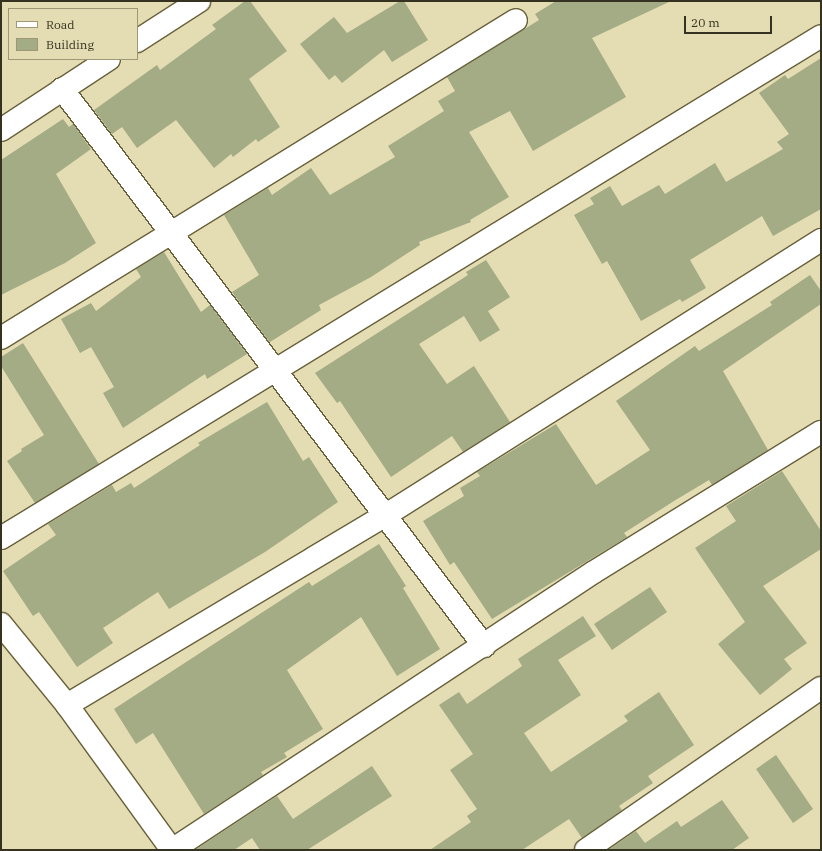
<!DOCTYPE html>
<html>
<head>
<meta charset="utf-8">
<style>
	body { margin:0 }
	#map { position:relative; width:822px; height:851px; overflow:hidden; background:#e4dcb2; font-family:"IBM Plex Serif",serif }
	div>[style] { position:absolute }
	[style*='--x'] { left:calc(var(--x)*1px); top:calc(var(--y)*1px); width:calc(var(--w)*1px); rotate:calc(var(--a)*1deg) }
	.building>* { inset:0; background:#a3ac84 }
	.roads { filter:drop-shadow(1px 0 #67603a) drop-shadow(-1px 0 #67603a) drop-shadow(0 1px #67603a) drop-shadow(0 -1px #67603a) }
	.minor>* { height:22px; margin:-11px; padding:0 11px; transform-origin:11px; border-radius:11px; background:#fff }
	span { translate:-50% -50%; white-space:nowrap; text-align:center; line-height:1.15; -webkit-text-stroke:3px #e4dcb2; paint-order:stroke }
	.frame { position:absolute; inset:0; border:2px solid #353221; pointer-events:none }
	.legend { position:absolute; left:8px; top:8px; width:130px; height:52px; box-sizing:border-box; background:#e4dcb2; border:1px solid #9e9878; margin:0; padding:5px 7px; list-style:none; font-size:12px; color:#353221 }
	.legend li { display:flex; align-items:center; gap:8px; height:20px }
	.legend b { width:20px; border:1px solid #9e9878 }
	.scale { position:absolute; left:684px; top:16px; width:88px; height:18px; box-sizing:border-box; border:2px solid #353221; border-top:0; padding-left:5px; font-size:12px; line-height:14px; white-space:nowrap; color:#353221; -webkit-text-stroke:3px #e4dcb2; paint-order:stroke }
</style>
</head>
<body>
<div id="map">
	<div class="building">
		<i style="clip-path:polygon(245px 1px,250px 1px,287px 51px,249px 79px,280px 127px,258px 142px,256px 139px,233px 157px,231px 154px,214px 168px,176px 120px,137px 148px,122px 127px,112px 134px,94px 110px,157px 65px,160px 70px,216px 29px,212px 25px)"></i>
		<i style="clip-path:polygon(400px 1px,404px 1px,428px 40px,392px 62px,384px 50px,342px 83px,335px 75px,329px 80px,300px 44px,334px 17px,347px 33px)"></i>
		<i style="clip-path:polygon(556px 1px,671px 1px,592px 38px,626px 97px,533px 151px,510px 111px,469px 132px,509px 197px,470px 220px,471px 222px,419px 242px,420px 245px,371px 277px,319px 305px,321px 310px,270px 342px,268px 340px,232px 292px,259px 275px,224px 215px,268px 188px,272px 195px,311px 168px,330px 195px,395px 157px,388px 146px,444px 111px,438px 101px,455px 91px,447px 77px,539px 20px,535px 14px)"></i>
		<i style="clip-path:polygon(821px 58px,821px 209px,773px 236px,762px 216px,690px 260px,706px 288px,682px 302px,680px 299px,641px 321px,607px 261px,602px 264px,574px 215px,594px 204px,590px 198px,610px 186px,622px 206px,659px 185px,665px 194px,715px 163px,726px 182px,783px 149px,777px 142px,789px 134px,759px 93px,785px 75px,788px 79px)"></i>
		<i style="clip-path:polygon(63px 119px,69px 127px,73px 124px,91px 149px,56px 174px,96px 243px,65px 263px,1px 295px,1px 160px)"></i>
		<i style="clip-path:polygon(164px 252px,201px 312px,210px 305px,247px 354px,207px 379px,205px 374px,123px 428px,103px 393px,114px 387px,91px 347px,80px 353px,61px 319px,91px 303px,96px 311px,141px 277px,136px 269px)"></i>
		<i style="clip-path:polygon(486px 260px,510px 297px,488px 311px,500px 330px,480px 342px,464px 316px,419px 344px,447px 384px,474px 366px,510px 422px,463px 452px,452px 436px,391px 477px,340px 401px,337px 403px,315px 373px,468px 275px,466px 272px)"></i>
		<i style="clip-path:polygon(810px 275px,821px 291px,821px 304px,723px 371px,768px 450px,712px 485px,709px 480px,674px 501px,624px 533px,627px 537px,492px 619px,454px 562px,450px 565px,423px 521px,464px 496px,460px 488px,480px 476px,477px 472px,556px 424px,596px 485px,650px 450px,616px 401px,695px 346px,699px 351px,772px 305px,770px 302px)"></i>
		<i style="clip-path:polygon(23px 343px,99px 464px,35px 503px,7px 461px,22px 451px,21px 449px,44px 435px,1px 366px,1px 357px)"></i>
		<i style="clip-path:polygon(267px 402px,303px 461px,309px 457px,338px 502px,265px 552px,169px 609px,158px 592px,103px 628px,113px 643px,77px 667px,39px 612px,33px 616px,3px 571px,56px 535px,48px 524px,112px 485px,116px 492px,131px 483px,134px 488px,200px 445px,198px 443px)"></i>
		<i style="clip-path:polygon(782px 471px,821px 531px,821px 549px,763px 586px,807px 643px,784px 659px,792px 669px,760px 695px,718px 644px,745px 622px,695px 548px,736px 521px,726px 506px)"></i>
		<i style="clip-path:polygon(379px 544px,406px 586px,403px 588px,440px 649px,397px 676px,361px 617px,287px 670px,323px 729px,284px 753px,287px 757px,261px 772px,263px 775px,204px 814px,153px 733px,136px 744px,114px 709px,309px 582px,312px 586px)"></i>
		<i style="clip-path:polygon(650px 587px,667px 612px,612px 650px,594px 624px)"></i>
		<i style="clip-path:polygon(583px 616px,596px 636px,558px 660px,581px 695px,524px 733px,551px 772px,628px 721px,624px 716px,659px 692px,694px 745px,648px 776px,653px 783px,619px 806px,622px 810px,582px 838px,569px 819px,522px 850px,430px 850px,471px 822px,467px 816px,477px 809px,450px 770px,473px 754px,439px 705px,459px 692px,467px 704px,522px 666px,518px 659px)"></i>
		<i style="clip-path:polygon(776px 755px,813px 809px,793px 823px,756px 769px)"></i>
		<i style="clip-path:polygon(372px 766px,392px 796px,307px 850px,260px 850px,252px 838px,234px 850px,195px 850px,277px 796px,293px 819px)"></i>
		<i style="clip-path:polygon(722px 800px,749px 838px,732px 850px,608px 850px,636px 831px,645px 843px,677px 821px,681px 827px)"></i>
	</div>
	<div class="roads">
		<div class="minor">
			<i style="--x:137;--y:41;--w:74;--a:-32.8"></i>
			<i style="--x:62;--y:89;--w:699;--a:52.85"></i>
			<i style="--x:1;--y:130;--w:129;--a:-33.3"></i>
			<i style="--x:1;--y:338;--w:605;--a:-31.69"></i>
			<i style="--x:1;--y:538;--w:961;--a:-31.47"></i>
			<i style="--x:1;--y:624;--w:104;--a:50.8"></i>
			<i style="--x:67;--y:705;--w:179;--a:54.1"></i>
			<i style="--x:67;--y:705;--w:371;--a:-30.8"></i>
			<i style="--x:386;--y:515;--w:515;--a:-32.3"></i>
			<i style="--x:172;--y:850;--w:505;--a:-33.38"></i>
			<i style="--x:594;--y:572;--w:267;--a:-31.7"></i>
			<i style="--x:586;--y:850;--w:285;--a:-34.6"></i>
		</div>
	</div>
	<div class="frame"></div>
	<ul class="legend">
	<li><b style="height:5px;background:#fff"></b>Road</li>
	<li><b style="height:11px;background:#a3ac84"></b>Building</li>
	</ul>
	<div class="scale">20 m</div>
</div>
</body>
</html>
